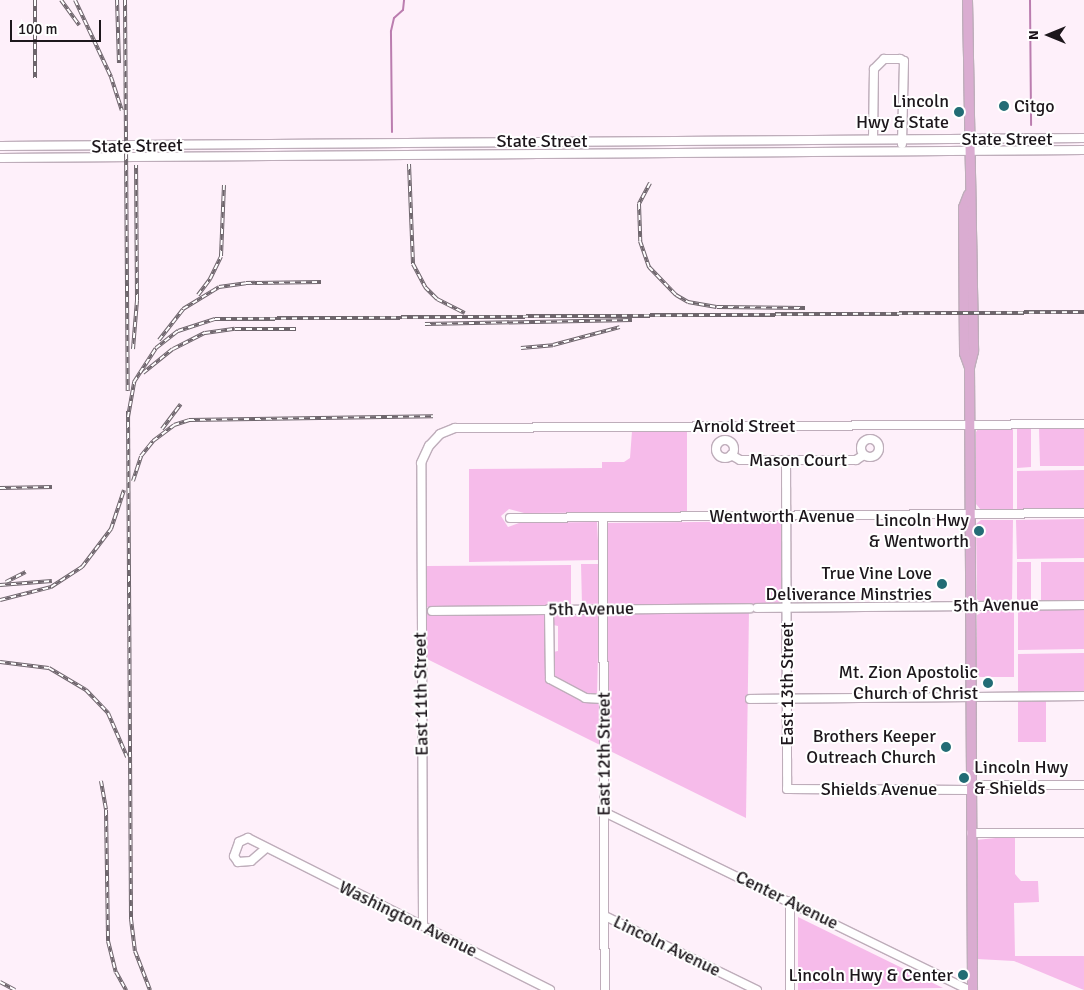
<!DOCTYPE html>
<html>
<head>
<meta charset="utf-8">
<style>
	body { margin:0 }
	#map { position:relative; width:1084px; height:990px; overflow:hidden; background:#fef0fa; font-family:Signika,sans-serif }
	div>[style] { position:absolute }
	[style*='--x'] { left:calc(var(--x)*1px); top:calc(var(--y)*1px); width:calc(var(--w)*1px); rotate:calc(var(--a)*1deg) }
	.green>* { inset:0; background:#f6bbea }
	.stream>* { height:2px; margin:-1px; padding:0 1px; transform-origin:1px; border-radius:1px; background:#bb7daf }
	.roads { filter:drop-shadow(1px 0 #beadba) drop-shadow(-1px 0 #beadba) drop-shadow(0 1px #beadba) drop-shadow(0 -1px #beadba) }
	.minor>* { height:8px; margin:-4px; padding:0 4px; transform-origin:4px; border-radius:4px; background:#fff }
	.minor>.ring { margin:-4px; padding:0; box-sizing:content-box; background:none; border:8px solid #fff; border-radius:50% }
	.major>* { height:9px; margin:-4.5px; padding:0 4.5px; transform-origin:4.5px; border-radius:4.5px; background:#daacd1 }
	.rail>* { height:4px; margin-top:-2px; transform-origin:0; background:repeating-linear-gradient(90deg,#fff 0 5.5px,#6e656c 0 11px); box-sizing:border-box; border-block:1px solid #6e656c }
	.dots>* { width:14px; height:14px; translate:-50% -50%; box-sizing:border-box; border:2px solid #fff; border-radius:50% }
	span { translate:-50% -50%; white-space:nowrap; text-align:center; line-height:1.15; -webkit-text-stroke:4px #fff; paint-order:stroke }
	.poi-label { font-size:18px; color:#1d171c }
	.right { translate:-100% -50%; text-align:right }
	.left { translate:0 -50%; text-align:left }
	.street-label { font-size:18px; color:#1d171c }
	.north { position:absolute; left:1024px; top:10px; width:50px; height:50px; -webkit-text-stroke:4px #fff; paint-order:stroke; rotate:270deg; font-size:14px; font-weight:700; line-height:20px; text-align:center; color:#1d171c }
	.north::after { content:''; display:block; margin:auto; width:18px; height:22px; background:#1d171c; clip-path:polygon(50% 0,100% 100%,50% 72%,0 100%) }
	.scale { position:absolute; left:10px; top:20px; width:91px; height:22px; box-sizing:border-box; border:2px solid #1d171c; border-top:0; padding-left:6px; font-size:15px; line-height:18px; white-space:nowrap; color:#1d171c; -webkit-text-stroke:4px #fff; paint-order:stroke }
</style>
</head>
<body>
<div id="map">
	<div class="green">
		<i style="clip-path:polygon(1013px 428px,1013px 509px,981px 510px,976px 504px,976px 432px,978px 429px)"></i>
		<i style="clip-path:polygon(1017px 428px,1031px 428px,1031px 467px,1017px 468px)"></i>
		<i style="clip-path:polygon(1039px 428px,1084px 428px,1084px 466px,1040px 466px)"></i>
		<i style="clip-path:polygon(687px 430px,687px 512px,524px 513px,509px 509px,501px 516px,508px 527px,519px 523px,597px 522px,599px 560px,469px 562px,469px 469px,602px 468px,602px 462px,624px 462px,630px 458px,632px 431px)"></i>
		<i style="clip-path:polygon(1084px 470px,1084px 509px,1017px 509px,1017px 471px)"></i>
		<i style="clip-path:polygon(1084px 519px,1084px 558px,1017px 559px,1016px 520px)"></i>
		<i style="clip-path:polygon(981px 520px,1013px 520px,1012px 602px,981px 602px,977px 599px,976px 524px)"></i>
		<i style="clip-path:polygon(782px 521px,781px 604px,607px 604px,605px 523px)"></i>
		<i style="clip-path:polygon(1017px 562px,1031px 562px,1031px 602px,1017px 601px)"></i>
		<i style="clip-path:polygon(1041px 562px,1084px 562px,1084px 602px,1041px 602px)"></i>
		<i style="clip-path:polygon(581px 564px,599px 564px,599px 604px,582px 605px)"></i>
		<i style="clip-path:polygon(571px 565px,571px 605px,427px 607px,427px 566px)"></i>
		<i style="clip-path:polygon(1084px 609px,1084px 649px,1018px 650px,1018px 610px)"></i>
		<i style="clip-path:polygon(986px 610px,1014px 611px,1014px 677px,976px 677px,977px 615px)"></i>
		<i style="clip-path:polygon(749px 611px,746px 818px,606px 749px,606px 612px)"></i>
		<i style="clip-path:polygon(427px 613px,544px 613px,548px 682px,583px 700px,599px 704px,600px 745px,427px 659px)"></i>
		<i style="clip-path:polygon(554px 613px,599px 613px,597px 695px,586px 694px,553px 676px,553px 652px,558px 651px,558px 626px,553px 625px)"></i>
		<i style="clip-path:polygon(1084px 653px,1084px 694px,1018px 693px,1018px 654px)"></i>
		<i style="clip-path:polygon(1046px 700px,1046px 742px,1018px 742px,1018px 702px)"></i>
		<i style="clip-path:polygon(1015px 836px,1015px 874px,1021px 881px,1038px 881px,1039px 902px,1014px 903px,1015px 956px,1084px 956px,1084px 990px,1014px 961px,977px 959px,976px 840px)"></i>
		<i style="clip-path:polygon(798px 917px,943px 988px,798px 990px)"></i>
	</div>
	<div class="stream">
		<i style="--x:1030;--y:0;--w:125;--a:89.5"></i>
		<i style="--x:392;--y:132;--w:101;--a:-90.6"></i>
		<i style="--x:391;--y:31;--w:13;--a:-77"></i>
		<i style="--x:394;--y:18;--w:12;--a:-42"></i>
		<i style="--x:403;--y:10;--w:10;--a:-84"></i>
	</div>
	<div class="roads">
		<div class="minor">
			<i style="--x:873;--y:139;--w:70;--a:-89.2"></i>
			<i style="--x:874;--y:69;--w:14;--a:-45"></i>
			<i style="--x:884;--y:59;--w:16;--a:0"></i>
			<i style="--x:900;--y:59;--w:4;--a:27"></i>
			<i style="--x:904;--y:61;--w:83;--a:91.4"></i>
			<i style="--x:0;--y:146;--w:1084;--a:-0.42"></i>
			<i style="--x:0;--y:158;--w:1084;--a:-0.42"></i>
			<i class="ring" style="left:861px;top:439px;width:10px;height:10px"></i>
			<i class="ring" style="left:716px;top:440px;width:10px;height:10px"></i>
			<i style="--x:731;--y:455;--w:10;--a:29"></i>
			<i style="--x:740;--y:460;--w:116;--a:0"></i>
			<i style="--x:856;--y:460;--w:9;--a:-32"></i>
			<i style="--x:786;--y:460;--w:329;--a:89.8"></i>
			<i style="--x:787;--y:789;--w:184;--a:0.3"></i>
			<i style="--x:603;--y:517;--w:473;--a:89.8"></i>
			<i style="--x:510;--y:518;--w:574;--a:-0.5"></i>
			<i style="--x:757;--y:608;--w:327;--a:-0.5"></i>
			<i style="--x:549;--y:609;--w:70;--a:89.2"></i>
			<i style="--x:550;--y:679;--w:40;--a:28"></i>
			<i style="--x:585;--y:698;--w:18;--a:3"></i>
			<i style="--x:432;--y:611;--w:318;--a:-0.5"></i>
			<i style="--x:750;--y:699;--w:334;--a:-0.5"></i>
			<i style="--x:971;--y:785;--w:113;--a:0"></i>
			<i style="--x:604;--y:812;--w:406;--a:26"></i>
			<i style="--x:971;--y:833;--w:113;--a:0"></i>
			<i style="--x:265;--y:849;--w:18;--a:139"></i>
			<i style="--x:251;--y:861;--w:13;--a:176"></i>
			<i style="--x:238;--y:862;--w:7;--a:-124"></i>
			<i style="--x:234;--y:856;--w:15;--a:-70"></i>
			<i style="--x:239;--y:842;--w:10;--a:-24"></i>
			<i style="--x:248;--y:838;--w:338;--a:26.7"></i>
			<i style="--x:605;--y:916;--w:169;--a:26"></i>
			<i style="--x:423;--y:925;--w:462;--a:-90.2"></i>
			<i style="--x:421;--y:463;--w:19;--a:-65"></i>
			<i style="--x:429;--y:446;--w:16;--a:-47"></i>
			<i style="--x:440;--y:434;--w:16;--a:-22"></i>
			<i style="--x:455;--y:428;--w:629;--a:-0.36"></i>
			<i style="--x:790;--y:990;--w:89;--a:-90"></i>
		</div>
		<div class="major">
			<i style="--x:967;--y:0;--w:351;--a:89"></i>
			<i style="--x:973;--y:351;--w:16;--a:104"></i>
			<i style="--x:969;--y:367;--w:623;--a:89.72"></i>
			<i style="--x:968;--y:194;--w:14;--a:111"></i>
			<i style="--x:963;--y:207;--w:146;--a:89.6"></i>
			<i style="--x:964;--y:353;--w:15;--a:70"></i>
		</div>
	</div>
	<div class="rail">
		<i style="--x:35;--y:0;--w:78;--a:90"></i>
		<i style="--x:61;--y:0;--w:31;--a:54"></i>
		<i style="--x:75;--y:0;--w:85;--a:64.9"></i>
		<i style="--x:111;--y:77;--w:35;--a:72"></i>
		<i style="--x:117;--y:0;--w:63;--a:88.2"></i>
		<i style="--x:125;--y:0;--w:391;--a:89.6"></i>
		<i style="--x:409;--y:164;--w:100;--a:87.7"></i>
		<i style="--x:413;--y:264;--w:26;--a:62"></i>
		<i style="--x:425;--y:287;--w:17;--a:45"></i>
		<i style="--x:437;--y:299;--w:31;--a:27"></i>
		<i style="--x:650;--y:183;--w:24;--a:118"></i>
		<i style="--x:639;--y:204;--w:37;--a:88"></i>
		<i style="--x:640;--y:241;--w:28;--a:71"></i>
		<i style="--x:649;--y:267;--w:39;--a:46"></i>
		<i style="--x:676;--y:295;--w:14;--a:30"></i>
		<i style="--x:688;--y:302;--w:29;--a:10"></i>
		<i style="--x:717;--y:307;--w:88;--a:0.7"></i>
		<i style="--x:198;--y:295;--w:20;--a:-53"></i>
		<i style="--x:210;--y:279;--w:25;--a:-64"></i>
		<i style="--x:221;--y:256;--w:71;--a:-87.6"></i>
		<i style="--x:425;--y:324;--w:207;--a:-1.1"></i>
		<i style="--x:159;--y:340;--w:39;--a:-52"></i>
		<i style="--x:183;--y:309;--w:42;--a:-31.4"></i>
		<i style="--x:219;--y:287;--w:27;--a:-8"></i>
		<i style="--x:246;--y:283;--w:75;--a:-0.8"></i>
		<i style="--x:521;--y:348;--w:32;--a:-5"></i>
		<i style="--x:553;--y:345;--w:69;--a:-15"></i>
		<i style="--x:133;--y:349;--w:49;--a:-85.3"></i>
		<i style="--x:137;--y:300;--w:135;--a:-90.4"></i>
		<i style="--x:143;--y:373;--w:38;--a:-39"></i>
		<i style="--x:173;--y:349;--w:36;--a:-27"></i>
		<i style="--x:205;--y:333;--w:30;--a:-8"></i>
		<i style="--x:235;--y:329;--w:61;--a:0"></i>
		<i style="--x:128;--y:411;--w:508;--a:89.66"></i>
		<i style="--x:131;--y:919;--w:32;--a:83"></i>
		<i style="--x:135;--y:951;--w:42;--a:69"></i>
		<i style="--x:128;--y:417;--w:36;--a:-80"></i>
		<i style="--x:134;--y:382;--w:40;--a:-57.1"></i>
		<i style="--x:156;--y:348;--w:28;--a:-38"></i>
		<i style="--x:178;--y:331;--w:39;--a:-18"></i>
		<i style="--x:215;--y:319;--w:869;--a:-0.46"></i>
		<i style="--x:162;--y:429;--w:31;--a:-53"></i>
		<i style="--x:133;--y:481;--w:26;--a:-72"></i>
		<i style="--x:141;--y:456;--w:19;--a:-51"></i>
		<i style="--x:153;--y:441;--w:26;--a:-37"></i>
		<i style="--x:174;--y:425;--w:16;--a:-18"></i>
		<i style="--x:189;--y:420;--w:244;--a:-0.9"></i>
		<i style="--x:0;--y:488;--w:52;--a:-1.1"></i>
		<i style="--x:6;--y:582;--w:22;--a:-27"></i>
		<i style="--x:0;--y:585;--w:52;--a:-4.4"></i>
		<i style="--x:0;--y:600;--w:53;--a:-14.3"></i>
		<i style="--x:51;--y:587;--w:37;--a:-33"></i>
		<i style="--x:82;--y:567;--w:48;--a:-52.7"></i>
		<i style="--x:111;--y:529;--w:41;--a:-71.6"></i>
		<i style="--x:0;--y:662;--w:49;--a:7"></i>
		<i style="--x:49;--y:668;--w:43;--a:30.7"></i>
		<i style="--x:86;--y:690;--w:32;--a:46"></i>
		<i style="--x:108;--y:713;--w:48;--a:66.6"></i>
		<i style="--x:101;--y:781;--w:29;--a:80"></i>
		<i style="--x:106;--y:810;--w:131;--a:89.1"></i>
		<i style="--x:108;--y:941;--w:32;--a:76"></i>
		<i style="--x:116;--y:972;--w:21;--a:61"></i>
		<i style="--x:0;--y:982;--w:17;--a:28"></i>
	</div>
	<div class="dots">
		<i style="left:1004px;top:106px;background:#226c75"></i>
		<i style="left:959px;top:112px;background:#226c75"></i>
		<i style="left:979px;top:531px;background:#226c75"></i>
		<i style="left:942px;top:584px;background:#226c75"></i>
		<i style="left:988px;top:683px;background:#226c75"></i>
		<i style="left:946px;top:747px;background:#226c75"></i>
		<i style="left:964px;top:778px;background:#226c75"></i>
		<i style="left:963px;top:975px;background:#226c75"></i>
	</div>
	<div class="poi-label">
		<span class="right" style="left:949px;top:112px">Lincoln<br>Hwy &amp; State</span>
		<span class="left" style="left:1014px;top:106px">Citgo</span>
		<span class="right" style="left:969px;top:531px">Lincoln Hwy<br>&amp; Wentworth</span>
		<span class="right" style="left:932px;top:584px">True Vine Love<br>Deliverance Minstries</span>
		<span class="right" style="left:978px;top:683px">Mt. Zion Apostolic<br>Church of Christ</span>
		<span class="right" style="left:936px;top:747px">Brothers Keeper<br>Outreach Church</span>
		<span class="left" style="left:974px;top:778px">Lincoln Hwy<br>&amp; Shields</span>
		<span class="right" style="left:953px;top:975px">Lincoln Hwy &amp; Center</span>
	</div>
	<div class="street-label">
		<span style="left:1007px;top:139px">State Street</span>
		<span style="left:542px;top:141px">State Street</span>
		<span style="left:137px;top:146px;rotate:-1deg">State Street</span>
		<span style="left:744px;top:426px">Arnold Street</span>
		<span style="left:798px;top:460px">Mason Court</span>
		<span style="left:782px;top:516px">Wentworth Avenue</span>
		<span style="left:996px;top:605px;rotate:-1deg">5th Avenue</span>
		<span style="left:591px;top:609px;rotate:-1deg">5th Avenue</span>
		<span style="left:787px;top:684px;rotate:-90deg">East 13th Street</span>
		<span style="left:421px;top:694px;rotate:-91deg">East 11th Street</span>
		<span style="left:604px;top:754px;rotate:-90deg">East 12th Street</span>
		<span style="left:879px;top:789px">Shields Avenue</span>
		<span style="left:787px;top:900px;rotate:26deg">Center Avenue</span>
		<span style="left:408px;top:919px;rotate:26deg">Washington Avenue</span>
		<span style="left:667px;top:946px;rotate:26deg">Lincoln Avenue</span>
	</div>
	<div class="north">N</div>
	<div class="scale">100 m</div>
</div>
</body>
</html>
